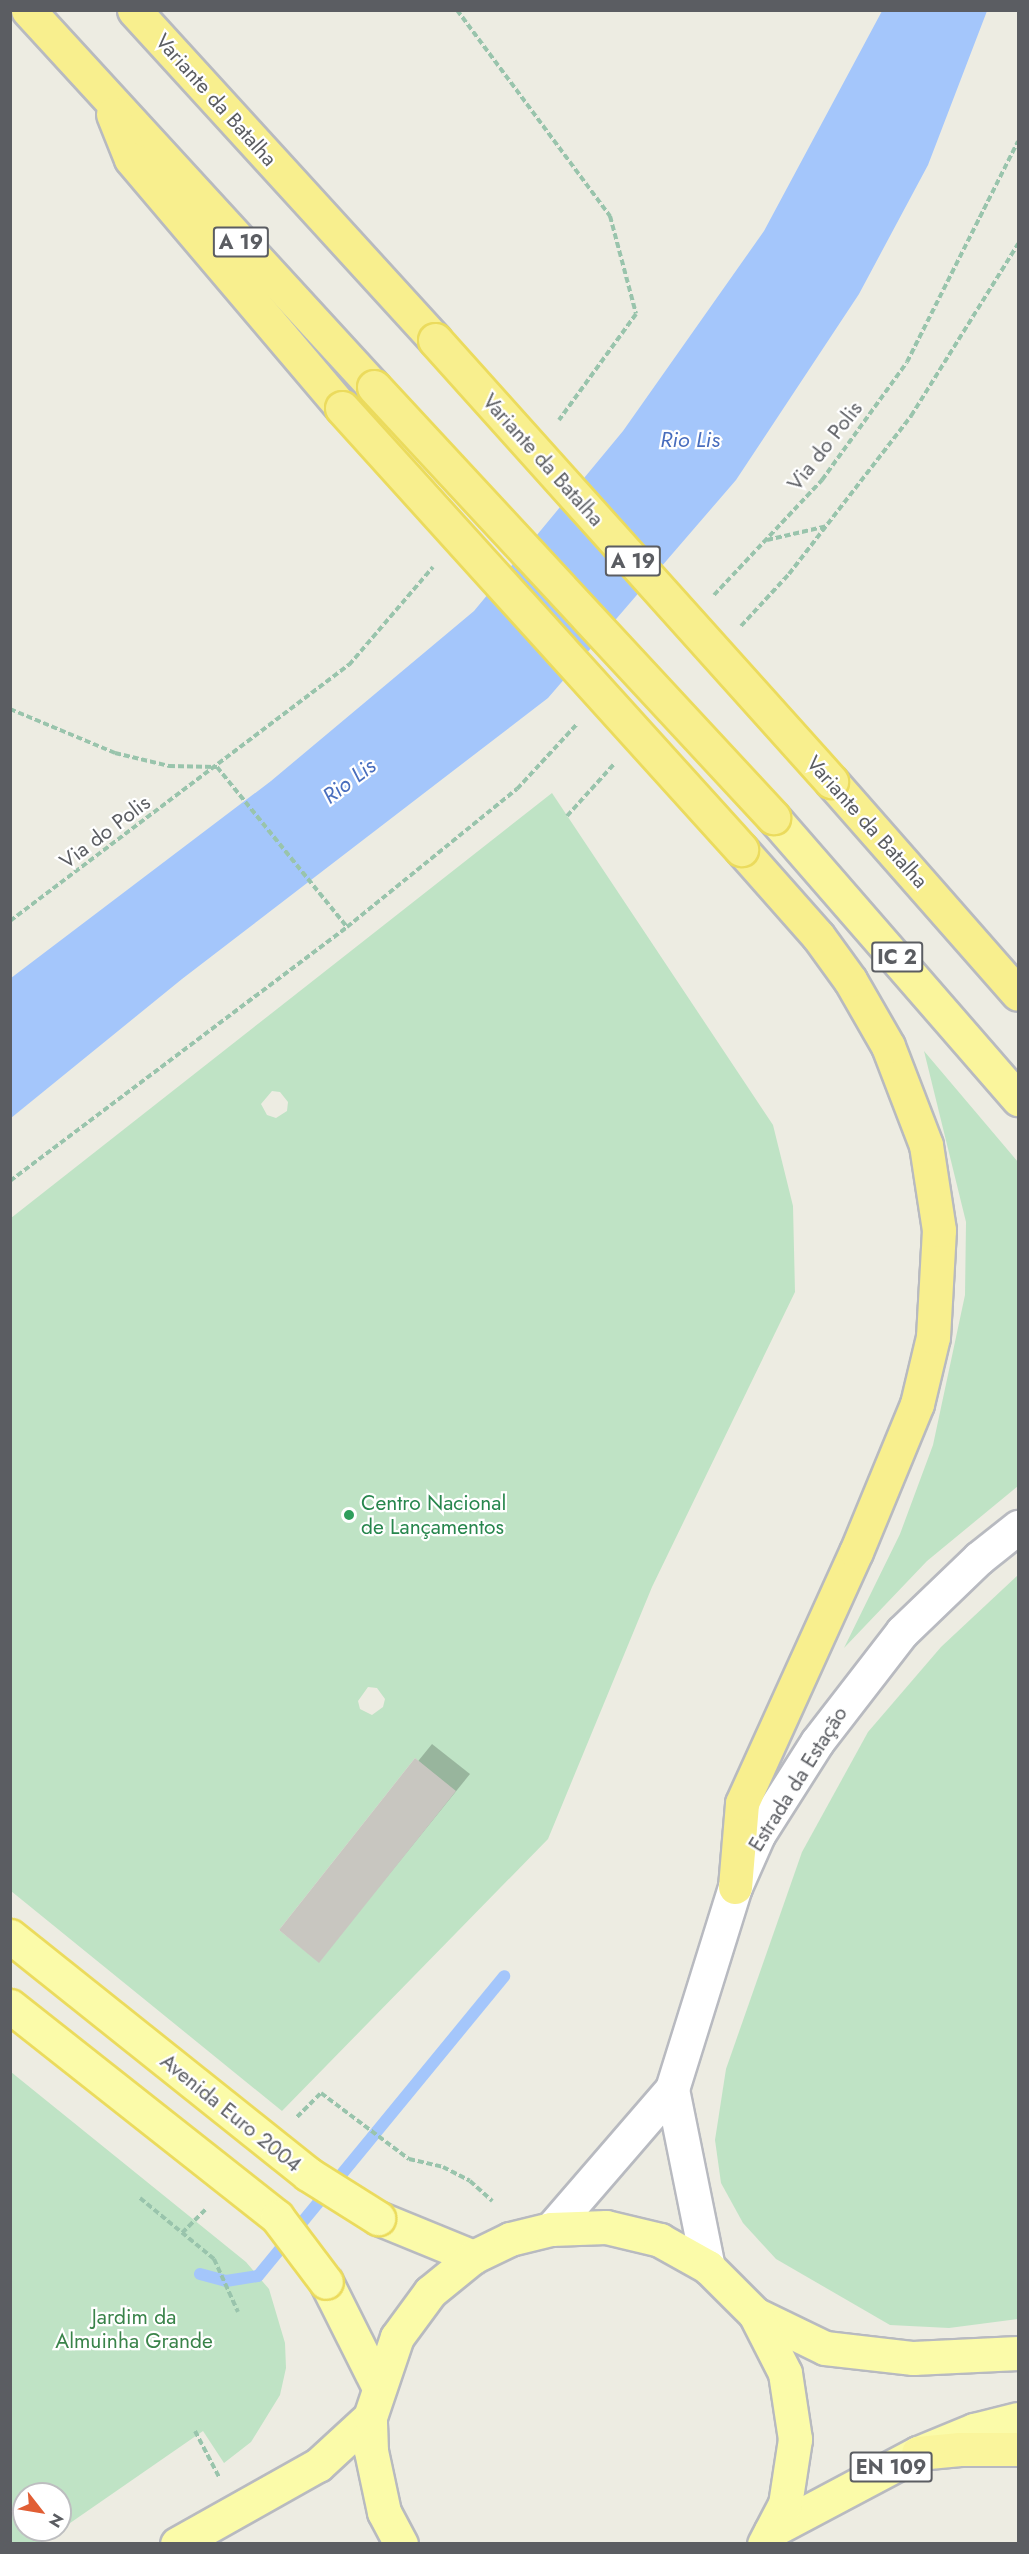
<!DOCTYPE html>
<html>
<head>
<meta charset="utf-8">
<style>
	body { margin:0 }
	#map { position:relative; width:1029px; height:2554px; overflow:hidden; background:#edece2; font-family:Jost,sans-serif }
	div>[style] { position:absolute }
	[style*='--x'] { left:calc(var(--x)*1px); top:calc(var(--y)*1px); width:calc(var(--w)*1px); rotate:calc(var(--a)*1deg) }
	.green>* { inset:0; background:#bfe3c5 }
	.water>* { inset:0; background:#a4c6fb }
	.shadow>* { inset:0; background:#0003 }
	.stream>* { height:12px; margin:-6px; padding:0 6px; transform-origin:6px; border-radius:6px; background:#a4c6fb }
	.building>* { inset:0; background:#c8c6c0 }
	.path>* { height:4px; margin-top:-2px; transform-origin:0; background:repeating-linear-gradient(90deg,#99c4ac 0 6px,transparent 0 9px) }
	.roads { filter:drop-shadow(2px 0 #b8bac0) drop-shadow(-2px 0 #b8bac0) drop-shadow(0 2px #b8bac0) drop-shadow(0 -2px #b8bac0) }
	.secondary>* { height:33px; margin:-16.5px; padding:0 16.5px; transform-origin:16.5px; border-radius:16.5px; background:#fff }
	.primary>* { height:33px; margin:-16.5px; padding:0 16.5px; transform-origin:16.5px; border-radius:16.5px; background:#fbfba9 }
	.trunk>* { height:33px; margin:-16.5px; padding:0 16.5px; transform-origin:16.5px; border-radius:16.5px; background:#faf59c }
	.motorway>* { height:33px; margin:-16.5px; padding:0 16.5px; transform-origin:16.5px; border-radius:16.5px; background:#f8ef8e }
	.bridges { filter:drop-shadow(2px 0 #ebdb5d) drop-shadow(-2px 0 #ebdb5d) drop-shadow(0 2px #ebdb5d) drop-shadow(0 -2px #ebdb5d) }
	.primary-bridge>* { height:33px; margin:-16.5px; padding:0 16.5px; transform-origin:16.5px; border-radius:16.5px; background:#fbfba9 }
	.motorway-bridge>* { height:33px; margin:-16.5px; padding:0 16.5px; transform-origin:16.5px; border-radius:16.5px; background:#f8ef8e }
	.dots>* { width:16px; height:16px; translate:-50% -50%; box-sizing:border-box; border:3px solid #fff; border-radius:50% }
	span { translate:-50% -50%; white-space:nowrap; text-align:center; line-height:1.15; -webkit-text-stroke:4.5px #fff; paint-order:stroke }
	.shield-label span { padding:2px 4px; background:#fff; border:2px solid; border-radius:4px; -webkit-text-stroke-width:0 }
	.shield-label { font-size:20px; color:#5b5d62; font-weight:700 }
	.street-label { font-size:21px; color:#5b5d62 }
	.leisure-label { font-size:21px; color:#27864d }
	.left { translate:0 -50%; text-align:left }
	.park-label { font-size:21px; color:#398349 }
	.water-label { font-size:22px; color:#486dbd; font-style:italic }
	.frame { position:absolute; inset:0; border:12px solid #5b5d62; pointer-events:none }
	.north { position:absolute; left:12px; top:2482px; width:60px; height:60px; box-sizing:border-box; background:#fff; border:2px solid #bdbec0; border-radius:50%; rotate:121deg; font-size:16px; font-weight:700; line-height:24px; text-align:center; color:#5b5d62 }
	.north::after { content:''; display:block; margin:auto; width:21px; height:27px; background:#e15e34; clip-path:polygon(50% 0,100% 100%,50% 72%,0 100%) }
</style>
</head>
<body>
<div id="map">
	<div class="green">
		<i style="clip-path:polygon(evenodd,552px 793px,773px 1125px,793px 1206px,795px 1292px,652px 1587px,548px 1839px,282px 2111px,11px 1891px,11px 1218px,552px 793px,272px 1091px,280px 1092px,288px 1102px,287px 1111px,276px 1118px,267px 1115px,261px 1104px,272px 1091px,552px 793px,368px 1687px,377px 1688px,385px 1699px,383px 1707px,372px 1715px,360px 1709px,358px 1701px,368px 1687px,552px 793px,415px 1758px,455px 1791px,319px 1962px,279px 1930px,415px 1758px)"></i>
		<i style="clip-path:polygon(924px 1051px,1018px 1162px,1018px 1486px,927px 1561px,844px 1648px,900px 1534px,933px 1445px,965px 1295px,966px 1222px)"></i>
		<i style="clip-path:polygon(1018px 1575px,1018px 2319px,949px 2328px,890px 2325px,776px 2259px,743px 2223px,721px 2183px,715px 2140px,726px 2069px,802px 1852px,868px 1732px,941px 1647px)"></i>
		<i style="clip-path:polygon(11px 2072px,246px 2262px,269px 2289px,285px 2343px,286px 2368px,280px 2395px,251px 2442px,224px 2463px,203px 2431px,60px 2530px,60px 2494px,24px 2494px,24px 2530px,60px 2530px,38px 2543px,11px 2543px)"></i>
	</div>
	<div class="water">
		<i style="clip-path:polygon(882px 11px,987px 11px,928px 165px,859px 294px,736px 480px,548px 698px,182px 979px,11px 1118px,11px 978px,271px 781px,474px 611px,623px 431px,764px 231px)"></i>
	</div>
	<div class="shadow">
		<i style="clip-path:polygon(432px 1744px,470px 1774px,319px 1961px,281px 1930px)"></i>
	</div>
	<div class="stream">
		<i style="--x:200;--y:2274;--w:27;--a:15"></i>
		<i style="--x:226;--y:2281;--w:32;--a:-9"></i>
		<i style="--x:258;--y:2276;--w:388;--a:-50.6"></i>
	</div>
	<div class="building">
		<i style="clip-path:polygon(415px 1758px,456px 1791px,319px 1963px,279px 1930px)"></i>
	</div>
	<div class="path">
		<i style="--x:457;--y:10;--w:257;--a:53.4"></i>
		<i style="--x:610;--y:216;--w:101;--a:75.1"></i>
		<i style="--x:636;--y:314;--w:131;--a:126"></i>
		<i style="--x:767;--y:540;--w:62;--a:-13.1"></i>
		<i style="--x:714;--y:595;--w:158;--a:-46.8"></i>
		<i style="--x:822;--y:480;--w:145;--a:-54.2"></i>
		<i style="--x:907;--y:362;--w:247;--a:-63.3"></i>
		<i style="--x:741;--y:626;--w:71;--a:-47.3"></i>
		<i style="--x:789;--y:574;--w:200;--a:-52.3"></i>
		<i style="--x:911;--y:416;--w:203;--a:-58.1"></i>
		<i style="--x:10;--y:709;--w:114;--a:22.7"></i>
		<i style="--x:115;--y:753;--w:56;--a:13.5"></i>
		<i style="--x:169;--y:766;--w:48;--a:1.2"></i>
		<i style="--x:217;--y:767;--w:206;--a:50.9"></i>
		<i style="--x:567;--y:816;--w:70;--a:-47.9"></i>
		<i style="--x:10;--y:921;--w:425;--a:-37.1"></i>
		<i style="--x:349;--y:665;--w:129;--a:-49.4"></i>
		<i style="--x:10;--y:1181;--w:422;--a:-37"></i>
		<i style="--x:347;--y:927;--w:219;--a:-39.1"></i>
		<i style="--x:517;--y:789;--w:88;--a:-47.3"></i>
		<i style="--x:297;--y:2117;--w:34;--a:-45"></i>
		<i style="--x:321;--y:2093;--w:110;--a:36.9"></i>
		<i style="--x:409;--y:2159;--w:35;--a:13"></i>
		<i style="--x:443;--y:2167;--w:30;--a:27"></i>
		<i style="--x:470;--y:2181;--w:30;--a:42"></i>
		<i style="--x:140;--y:2198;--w:96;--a:39.5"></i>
		<i style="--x:214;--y:2259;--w:58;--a:65.6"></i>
		<i style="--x:182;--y:2233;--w:33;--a:-45"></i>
		<i style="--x:195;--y:2431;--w:52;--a:62.4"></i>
	</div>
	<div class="roads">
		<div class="secondary">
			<i style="--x:672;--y:2089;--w:182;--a:78.6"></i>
			<i style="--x:551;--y:2229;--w:185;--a:-49.2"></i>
			<i style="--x:672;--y:2089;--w:212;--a:-72.7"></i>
			<i style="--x:735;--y:1887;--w:57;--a:-66.1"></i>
			<i style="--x:758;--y:1835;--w:110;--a:-57.6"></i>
			<i style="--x:817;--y:1742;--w:139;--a:-52.3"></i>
			<i style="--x:902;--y:1632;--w:107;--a:-43.9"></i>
			<i style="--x:979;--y:1558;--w:50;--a:-38.5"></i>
		</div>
		<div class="primary">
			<i style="--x:378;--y:2218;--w:103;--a:22.3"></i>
			<i style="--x:326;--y:2282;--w:116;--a:63.4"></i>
			<i style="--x:755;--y:2314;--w:78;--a:25.9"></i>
			<i style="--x:825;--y:2348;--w:89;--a:6.5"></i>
			<i style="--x:913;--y:2358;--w:105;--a:-2.7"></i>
			<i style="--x:771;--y:2531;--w:166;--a:-28"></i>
			<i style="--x:918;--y:2453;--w:61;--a:-22.3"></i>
			<i style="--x:974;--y:2430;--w:45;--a:-14"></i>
			<i style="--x:177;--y:2544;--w:162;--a:-29.3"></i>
			<i style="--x:318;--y:2465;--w:71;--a:-42.7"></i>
			<i style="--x:401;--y:2544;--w:36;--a:-118"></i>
			<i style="--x:384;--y:2512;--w:62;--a:-102"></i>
			<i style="--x:371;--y:2451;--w:34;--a:-92"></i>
			<i style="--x:370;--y:2417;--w:84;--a:-71.4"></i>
			<i style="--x:397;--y:2337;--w:56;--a:-53.7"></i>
			<i style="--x:430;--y:2292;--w:55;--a:-39.1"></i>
			<i style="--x:473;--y:2257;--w:41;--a:-25.9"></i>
			<i style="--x:510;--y:2239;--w:42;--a:-13.7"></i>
			<i style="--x:551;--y:2229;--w:55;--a:-2.1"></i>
			<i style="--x:606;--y:2227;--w:56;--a:13.5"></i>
			<i style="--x:660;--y:2240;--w:55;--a:29.4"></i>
			<i style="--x:708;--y:2267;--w:66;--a:45"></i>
			<i style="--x:755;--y:2314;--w:66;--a:63"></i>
			<i style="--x:785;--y:2373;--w:67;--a:81.4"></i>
			<i style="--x:795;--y:2439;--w:66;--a:98.7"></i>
			<i style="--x:785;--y:2504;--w:45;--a:117.7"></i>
		</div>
		<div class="trunk">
			<i style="--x:773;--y:817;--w:374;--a:49"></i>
			<i style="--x:918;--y:2453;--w:42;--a:-5.4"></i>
			<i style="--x:960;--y:2449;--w:58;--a:0"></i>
		</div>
		<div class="motorway">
			<i style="--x:28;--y:10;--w:512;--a:47.46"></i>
			<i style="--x:134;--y:10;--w:447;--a:47.6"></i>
			<i style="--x:113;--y:114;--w:48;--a:68.2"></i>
			<i style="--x:131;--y:159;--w:326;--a:49.7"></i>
			<i style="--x:831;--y:781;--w:283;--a:48.7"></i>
			<i style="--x:735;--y:1887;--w:84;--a:-85.2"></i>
			<i style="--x:742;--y:1803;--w:276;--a:-65.6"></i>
			<i style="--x:856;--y:1552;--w:160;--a:-67.6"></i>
			<i style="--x:917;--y:1404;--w:69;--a:-76.6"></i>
			<i style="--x:933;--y:1337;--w:107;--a:-86.8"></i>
			<i style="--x:939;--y:1230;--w:86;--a:-98.7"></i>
			<i style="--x:926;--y:1145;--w:106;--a:-111"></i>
			<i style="--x:888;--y:1046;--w:76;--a:-119.9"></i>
			<i style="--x:850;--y:980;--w:54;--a:-126"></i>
			<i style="--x:818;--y:936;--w:116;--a:-131.5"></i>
		</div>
	</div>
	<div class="bridges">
		<div class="primary-bridge">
			<i style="--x:10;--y:1936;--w:381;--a:38.6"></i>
			<i style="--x:308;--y:2174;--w:83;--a:32.2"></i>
			<i style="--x:10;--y:2006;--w:340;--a:38.3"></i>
			<i style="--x:277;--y:2217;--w:81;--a:53"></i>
		</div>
		<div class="motorway-bridge">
			<i style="--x:435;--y:340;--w:593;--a:48.08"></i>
			<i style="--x:374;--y:387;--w:587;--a:47.14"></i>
			<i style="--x:342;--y:408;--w:595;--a:47.86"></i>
		</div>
	</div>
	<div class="dots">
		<i style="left:349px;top:1515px;background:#2e9e5b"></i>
	</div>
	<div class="shield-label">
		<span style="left:241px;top:242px">A 19</span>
		<span style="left:633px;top:561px">A 19</span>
		<span style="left:897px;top:957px">IC 2</span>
		<span style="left:891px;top:2467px">EN 109</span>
	</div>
	<div class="street-label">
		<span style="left:216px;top:100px;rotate:48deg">Variante da Batalha</span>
		<span style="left:825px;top:446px;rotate:-52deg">Via do Polis</span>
		<span style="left:543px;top:460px;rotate:48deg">Variante da Batalha</span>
		<span style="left:867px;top:822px;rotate:48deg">Variante da Batalha</span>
		<span style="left:105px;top:832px;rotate:-37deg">Via do Polis</span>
		<span style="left:798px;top:1779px;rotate:-58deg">Estrada da Estação</span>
		<span style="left:231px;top:2113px;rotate:39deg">Avenida Euro 2004</span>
	</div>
	<div class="leisure-label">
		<span class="left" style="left:361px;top:1515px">Centro Nacional<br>de Lançamentos</span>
	</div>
	<div class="park-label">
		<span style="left:134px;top:2329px">Jardim da<br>Almuinha Grande</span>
	</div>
	<div class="water-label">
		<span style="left:690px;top:440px">Rio Lis</span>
		<span style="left:349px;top:781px;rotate:-37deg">Rio Lis</span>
	</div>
	<div class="frame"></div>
	<div class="north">N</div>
</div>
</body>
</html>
